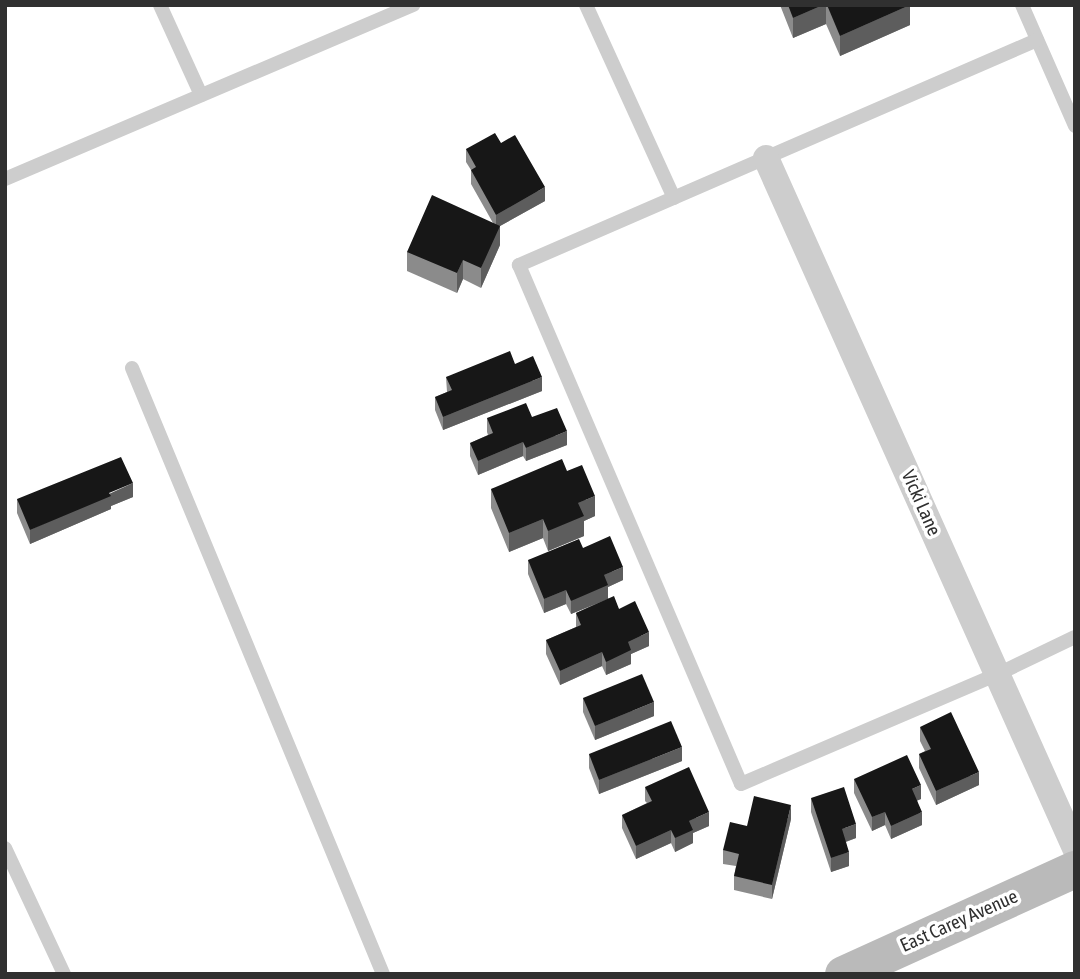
<!DOCTYPE html>
<html>
<head>
<meta charset="utf-8">
<style>
	body { margin:0 }
	#map { position:relative; width:1080px; height:979px; overflow:hidden; background:#fff; font-family:"Asap Condensed",sans-serif }
	div>[style] { position:absolute }
	[style*='--x'] { left:calc(var(--x)*1px); top:calc(var(--y)*1px); width:calc(var(--w)*1px); rotate:calc(var(--a)*1deg) }
	.service>* { height:14px; margin:-7px; padding:0 7px; transform-origin:7px; border-radius:7px; background:#cdcdcd }
	.minor>* { height:26px; margin:-13px; padding:0 13px; transform-origin:13px; border-radius:13px; background:#cdcdcd }
	.secondary>* { height:37px; margin:-18.5px; padding:0 18.5px; transform-origin:18.5px; border-radius:18.5px; background:#bababa }
	.wall>* { inset:0; background:#8b8b8b }
	.shaded-wall>* { inset:0; background:#5d5d5d }
	.building>* { inset:0; background:#171717 }
	span { translate:-50% -50%; white-space:nowrap; text-align:center; line-height:1.15; -webkit-text-stroke:7px #fff; paint-order:stroke }
	.street-label { font-size:19px; color:#303030 }
	.frame { position:absolute; inset:0; border:7px solid #303030; pointer-events:none }
</style>
</head>
<body>
<div id="map">
	<div class="service">
		<i style="--x:160;--y:5;--w:99;--a:65.5"></i>
		<i style="--x:586;--y:5;--w:212;--a:65.5"></i>
		<i style="--x:1022;--y:5;--w:132;--a:66.3"></i>
		<i style="--x:1037;--y:40;--w:565;--a:156.52"></i>
		<i style="--x:519;--y:265;--w:564;--a:66.84"></i>
		<i style="--x:741;--y:784;--w:280;--a:-23.2"></i>
		<i style="--x:998;--y:674;--w:85;--a:-25.7"></i>
		<i style="--x:5;--y:179;--w:444;--a:-23.1"></i>
		<i style="--x:132;--y:368;--w:656;--a:67.5"></i>
		<i style="--x:5;--y:848;--w:139;--a:64.9"></i>
	</div>
	<div class="minor">
		<i style="--x:766;--y:158;--w:756;--a:65.88"></i>
	</div>
	<div class="secondary">
		<i style="--x:843;--y:974;--w:255;--a:-24.4"></i>
	</div>
	<div class="wall">
		<i style="clip-path:polygon(780px 5px,910px 5px,910px 25px,840px 56px,826px 24px,793px 38px)"></i>
		<i style="clip-path:polygon(501px 143px,545px 201px,500px 226px,500px 245px,481px 288px,463px 279px,457px 293px,407px 271px,407px 252px,493px 223px,471px 184px,471px 170px,466px 162px,466px 149px)"></i>
		<i style="clip-path:polygon(515px 364px,542px 391px,443px 430px,435px 410px,435px 397px,447px 392px,446px 377px)"></i>
		<i style="clip-path:polygon(532px 417px,567px 445px,526px 461px,523px 456px,478px 475px,470px 456px,470px 443px,488px 435px,487px 432px,487px 418px)"></i>
		<i style="clip-path:polygon(567px 471px,595px 516px,584px 521px,584px 536px,548px 551px,543px 538px,509px 552px,491px 508px,491px 489px)"></i>
		<i style="clip-path:polygon(133px 497px,111px 506px,111px 509px,30px 544px,17px 513px,17px 499px)"></i>
		<i style="clip-path:polygon(583px 548px,623px 580px,608px 587px,608px 598px,619px 609px,649px 646px,631px 654px,631px 664px,606px 675px,602px 666px,560px 685px,546px 654px,546px 640px,576px 627px,576px 613px,597px 603px,571px 614px,566px 604px,544px 613px,528px 574px,528px 560px)"></i>
		<i style="clip-path:polygon(583px 698px,654px 716px,595px 740px,583px 712px)"></i>
		<i style="clip-path:polygon(920px 727px,979px 785px,936px 805px,919px 768px,919px 754px,925px 751px,920px 741px)"></i>
		<i style="clip-path:polygon(589px 754px,682px 761px,599px 794px,589px 768px)"></i>
		<i style="clip-path:polygon(854px 779px,921px 799px,917px 800px,922px 825px,891px 839px,885px 825px,872px 831px,854px 793px)"></i>
		<i style="clip-path:polygon(645px 787px,709px 826px,693px 833px,693px 843px,675px 852px,671px 843px,636px 859px,622px 828px,622px 815px,647px 803px,645px 801px)"></i>
		<i style="clip-path:polygon(811px 798px,856px 838px,846px 842px,849px 866px,831px 872px,811px 812px)"></i>
		<i style="clip-path:polygon(791px 819px,772px 899px,734px 890px,734px 876px,736px 866px,723px 864px,723px 850px,747px 826px)"></i>
	</div>
	<div class="shaded-wall">
		<i style="clip-path:polygon(823px 5px,826px 5px,826px 24px,793px 38px,793px 18px)"></i>
		<i style="clip-path:polygon(910px 5px,910px 25px,840px 56px,840px 36px)"></i>
		<i style="clip-path:polygon(545px 187px,545px 201px,500px 226px,500px 245px,481px 288px,481px 268px,496px 228px,496px 215px)"></i>
		<i style="clip-path:polygon(463px 260px,463px 279px,457px 293px,457px 273px)"></i>
		<i style="clip-path:polygon(542px 377px,542px 391px,443px 430px,443px 417px)"></i>
		<i style="clip-path:polygon(567px 431px,567px 445px,526px 461px,526px 448px)"></i>
		<i style="clip-path:polygon(523px 442px,523px 456px,478px 475px,478px 461px)"></i>
		<i style="clip-path:polygon(133px 483px,133px 497px,111px 506px,111px 509px,30px 544px,30px 530px)"></i>
		<i style="clip-path:polygon(595px 496px,595px 516px,584px 521px,584px 536px,548px 551px,548px 531px,578px 503px)"></i>
		<i style="clip-path:polygon(543px 519px,543px 538px,509px 552px,509px 533px)"></i>
		<i style="clip-path:polygon(623px 567px,623px 580px,608px 587px,608px 599px,571px 614px,571px 601px,604px 575px)"></i>
		<i style="clip-path:polygon(566px 590px,566px 604px,544px 613px,544px 599px)"></i>
		<i style="clip-path:polygon(649px 632px,649px 646px,631px 654px,631px 664px,606px 675px,606px 662px,628px 642px)"></i>
		<i style="clip-path:polygon(602px 652px,602px 666px,560px 685px,560px 671px)"></i>
		<i style="clip-path:polygon(654px 702px,654px 716px,595px 740px,595px 726px)"></i>
		<i style="clip-path:polygon(682px 747px,682px 761px,599px 794px,599px 780px)"></i>
		<i style="clip-path:polygon(979px 772px,979px 785px,936px 805px,936px 791px)"></i>
		<i style="clip-path:polygon(921px 785px,921px 799px,912px 803px,912px 789px)"></i>
		<i style="clip-path:polygon(791px 805px,791px 819px,772px 899px,772px 885px)"></i>
		<i style="clip-path:polygon(709px 812px,709px 826px,693px 833px,693px 843px,675px 852px,675px 838px,689px 821px)"></i>
		<i style="clip-path:polygon(885px 812px,885px 825px,872px 831px,872px 817px)"></i>
		<i style="clip-path:polygon(922px 812px,922px 825px,891px 839px,891px 826px)"></i>
		<i style="clip-path:polygon(856px 824px,856px 838px,842px 843px,842px 829px)"></i>
		<i style="clip-path:polygon(671px 830px,671px 843px,636px 859px,636px 846px)"></i>
		<i style="clip-path:polygon(849px 852px,849px 866px,831px 872px,831px 858px)"></i>
	</div>
	<div class="building">
		<i style="clip-path:polygon(788px 5px,823px 5px,793px 18px)"></i>
		<i style="clip-path:polygon(827px 5px,910px 5px,840px 36px)"></i>
		<i style="clip-path:polygon(495px 133px,501px 143px,515px 135px,545px 187px,496px 215px,471px 170px,476px 167px,466px 149px)"></i>
		<i style="clip-path:polygon(432px 195px,500px 226px,481px 268px,463px 260px,457px 273px,407px 252px)"></i>
		<i style="clip-path:polygon(510px 351px,515px 364px,533px 356px,542px 377px,443px 417px,435px 397px,452px 390px,446px 377px)"></i>
		<i style="clip-path:polygon(526px 403px,532px 417px,557px 408px,567px 431px,526px 448px,523px 442px,478px 461px,470px 443px,493px 433px,487px 418px)"></i>
		<i style="clip-path:polygon(121px 457px,133px 483px,109px 493px,111px 496px,30px 530px,17px 499px)"></i>
		<i style="clip-path:polygon(562px 459px,567px 471px,582px 465px,595px 496px,578px 503px,584px 516px,548px 531px,543px 519px,509px 533px,491px 489px)"></i>
		<i style="clip-path:polygon(610px 536px,623px 567px,604px 575px,608px 585px,571px 601px,566px 590px,544px 599px,528px 560px,579px 539px,583px 548px)"></i>
		<i style="clip-path:polygon(614px 596px,619px 609px,635px 601px,649px 632px,628px 642px,631px 650px,606px 662px,602px 652px,560px 671px,546px 640px,581px 625px,576px 613px)"></i>
		<i style="clip-path:polygon(642px 674px,654px 702px,595px 726px,583px 698px)"></i>
		<i style="clip-path:polygon(951px 712px,979px 772px,936px 791px,919px 754px,931px 749px,920px 727px)"></i>
		<i style="clip-path:polygon(671px 721px,682px 747px,599px 780px,589px 754px)"></i>
		<i style="clip-path:polygon(907px 755px,921px 785px,912px 789px,922px 812px,891px 826px,885px 812px,872px 817px,854px 779px)"></i>
		<i style="clip-path:polygon(689px 767px,709px 812px,689px 821px,693px 830px,675px 838px,671px 830px,636px 846px,622px 815px,652px 801px,645px 787px)"></i>
		<i style="clip-path:polygon(844px 787px,856px 824px,842px 829px,849px 852px,831px 858px,811px 798px)"></i>
		<i style="clip-path:polygon(754px 796px,791px 805px,772px 885px,734px 876px,739px 854px,723px 850px,730px 822px,747px 826px)"></i>
	</div>
	<div class="street-label">
		<span style="left:921px;top:503px;rotate:66deg">Vicki Lane</span>
		<span style="left:959px;top:921px;rotate:-24deg">East Carey Avenue</span>
	</div>
	<div class="frame"></div>
</div>
</body>
</html>
